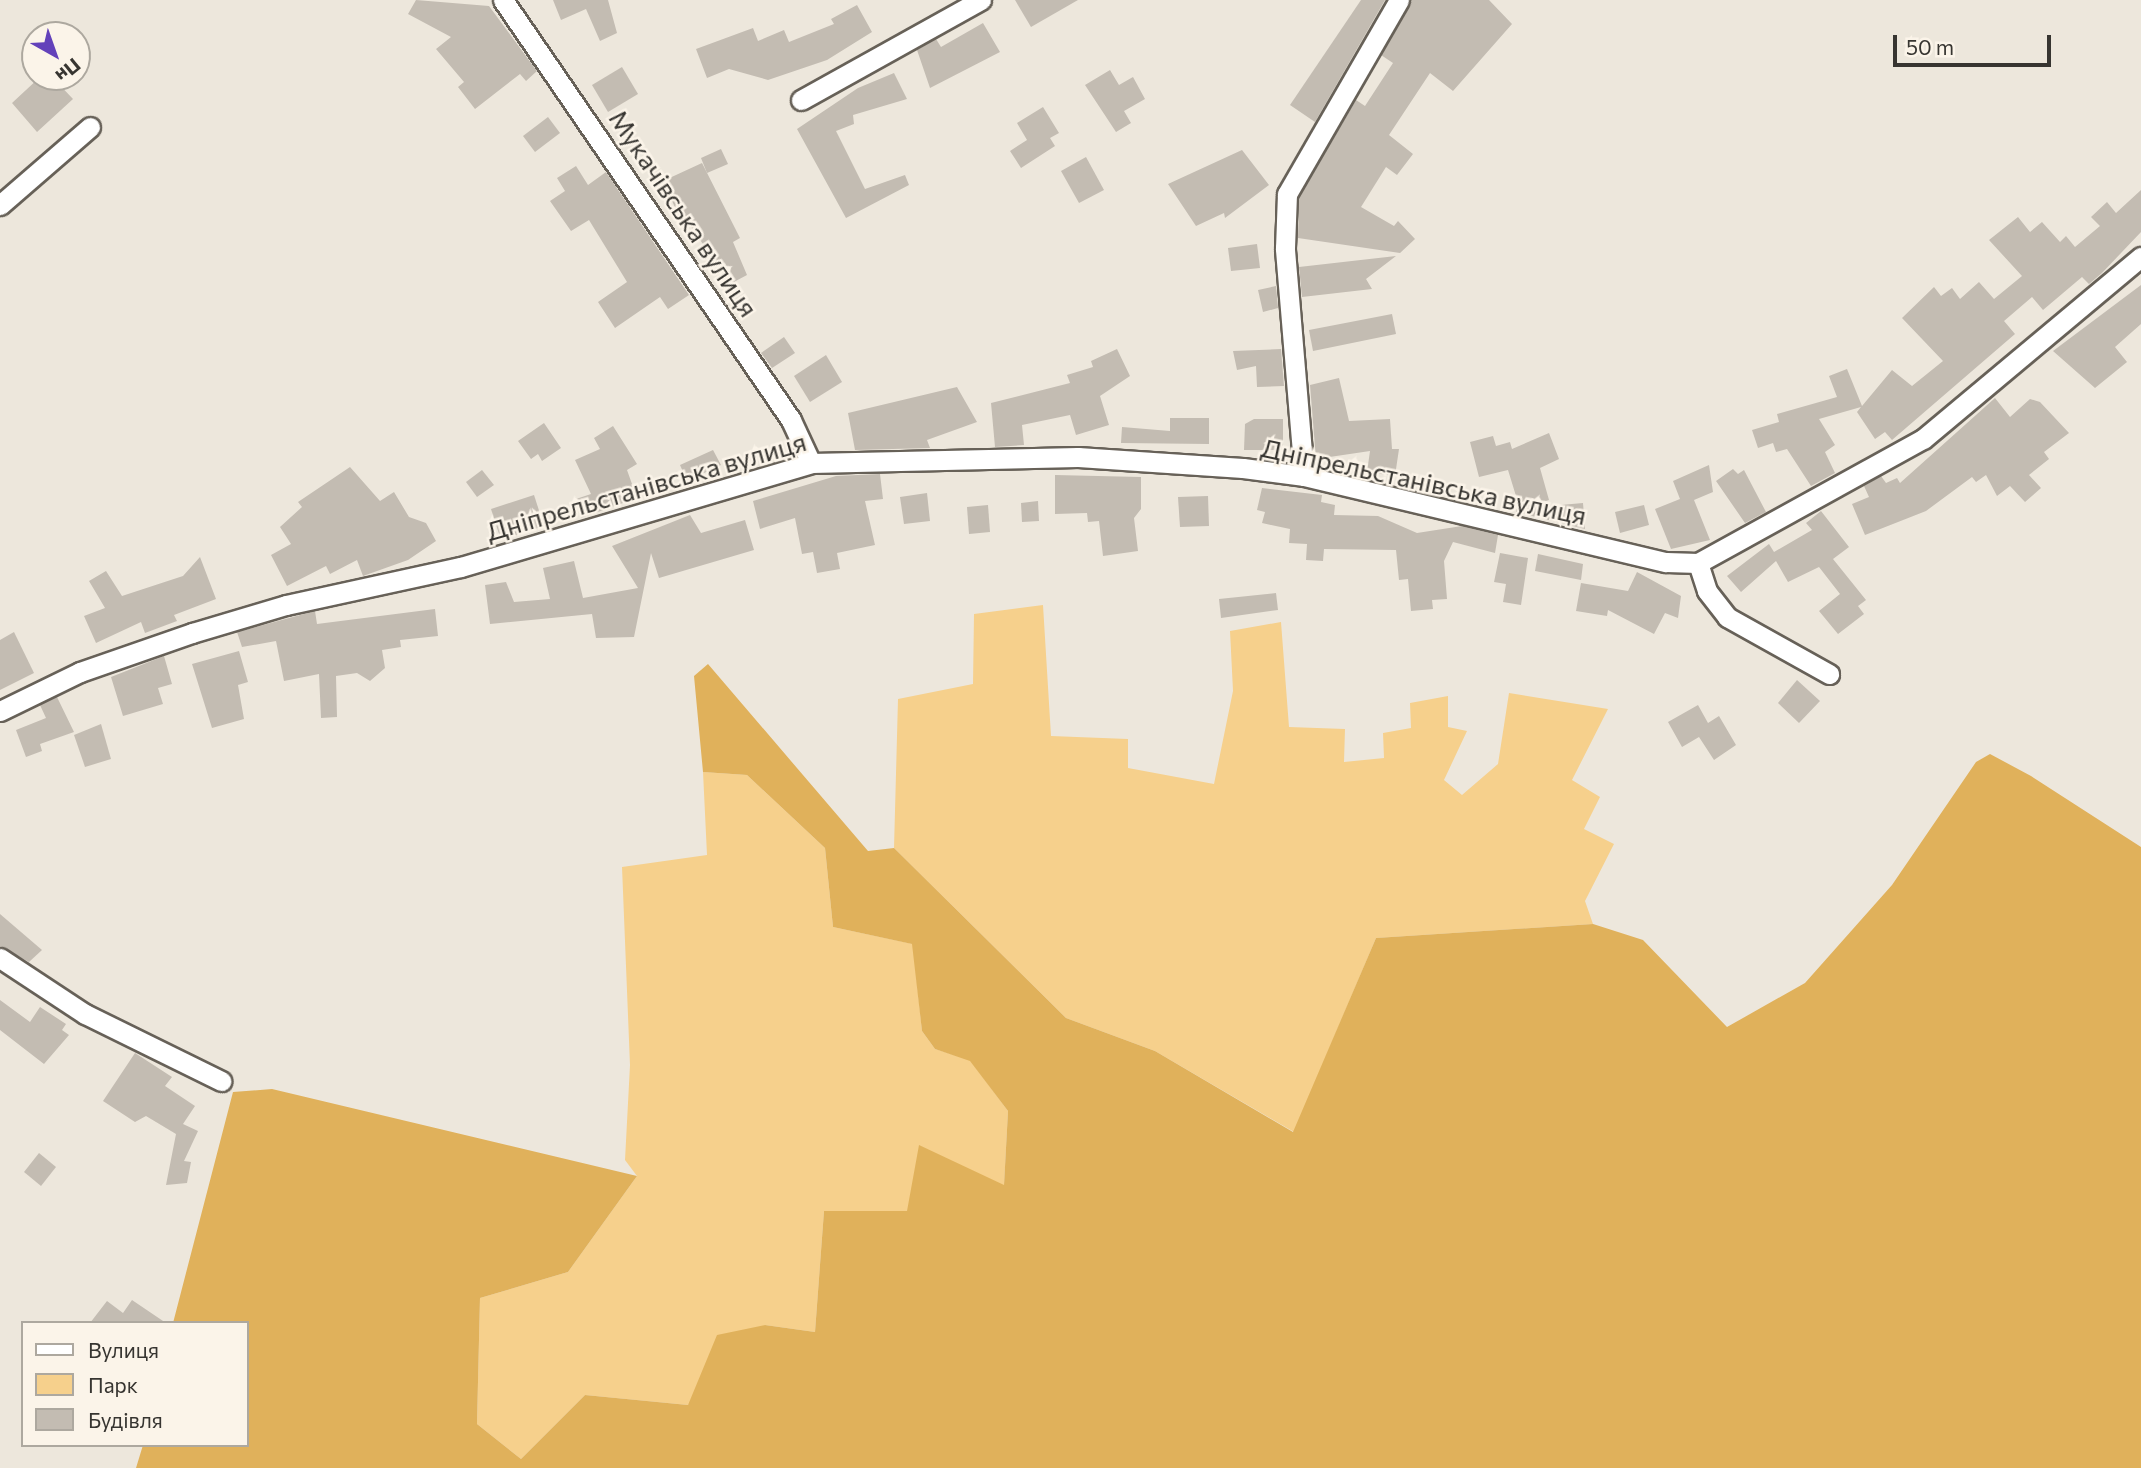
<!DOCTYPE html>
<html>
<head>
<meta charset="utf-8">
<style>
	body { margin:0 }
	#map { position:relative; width:2141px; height:1468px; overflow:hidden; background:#ede7dc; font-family:Commissioner,sans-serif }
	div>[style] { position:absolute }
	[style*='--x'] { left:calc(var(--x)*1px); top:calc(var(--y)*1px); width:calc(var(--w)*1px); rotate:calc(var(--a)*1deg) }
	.green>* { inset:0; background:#f6d08c }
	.forest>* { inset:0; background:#e0b15b }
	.building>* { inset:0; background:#c3bcb2 }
	.roads { filter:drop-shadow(2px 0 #676158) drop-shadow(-2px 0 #676158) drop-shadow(0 2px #676158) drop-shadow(0 -2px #676158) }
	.street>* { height:19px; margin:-9.5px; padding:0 9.5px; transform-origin:9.5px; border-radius:9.5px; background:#fff }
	span { translate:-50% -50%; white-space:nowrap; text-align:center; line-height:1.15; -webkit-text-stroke:5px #fbf4e9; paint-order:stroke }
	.street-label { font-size:26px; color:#373531 }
	.legend { position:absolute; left:21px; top:1321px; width:228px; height:126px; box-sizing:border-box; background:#fbf4e9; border:2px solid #ada89f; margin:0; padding:9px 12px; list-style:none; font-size:21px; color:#373531 }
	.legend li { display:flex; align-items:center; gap:14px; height:35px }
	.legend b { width:35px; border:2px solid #ada89f }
	.north { position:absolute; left:21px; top:21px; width:70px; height:70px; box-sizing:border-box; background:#fbf4e9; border:2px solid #ada89f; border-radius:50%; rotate:140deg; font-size:19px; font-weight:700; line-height:28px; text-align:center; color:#373531 }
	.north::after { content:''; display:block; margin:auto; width:24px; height:32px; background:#6341ba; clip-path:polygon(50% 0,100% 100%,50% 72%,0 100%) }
	.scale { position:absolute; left:1893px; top:35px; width:158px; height:32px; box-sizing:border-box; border:4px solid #373531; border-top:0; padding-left:9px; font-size:21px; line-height:24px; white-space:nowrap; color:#373531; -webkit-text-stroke:5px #fbf4e9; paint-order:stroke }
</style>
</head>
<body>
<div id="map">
	<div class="green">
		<i style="clip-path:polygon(1043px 605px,1051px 736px,1128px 739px,1128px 768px,1214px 784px,1233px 691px,1230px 631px,1281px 622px,1289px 727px,1345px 729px,1344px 762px,1384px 758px,1383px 733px,1411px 728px,1410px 703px,1448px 696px,1448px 727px,1467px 731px,1444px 780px,1462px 795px,1498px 764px,1509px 693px,1608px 709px,1572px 780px,1600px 797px,1584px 829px,1614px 844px,1585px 901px,1593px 924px,1376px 938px,1294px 1132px,1155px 1051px,1066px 1018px,894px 848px,898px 699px,973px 684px,974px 614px)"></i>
		<i style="clip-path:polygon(703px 772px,747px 775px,825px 848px,833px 927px,913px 944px,922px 1031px,935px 1049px,970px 1060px,1008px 1111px,1004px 1186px,907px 1211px,824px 1211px,815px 1332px,765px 1325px,688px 1405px,585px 1395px,521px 1459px,477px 1424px,480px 1298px,568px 1272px,637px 1176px,625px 1160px,630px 1065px,622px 867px,707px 855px)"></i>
	</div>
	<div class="forest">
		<i style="clip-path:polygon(708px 664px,868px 851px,894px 848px,1066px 1018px,1155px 1051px,1293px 1132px,1376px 938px,1593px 924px,1643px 940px,1727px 1027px,1805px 983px,1892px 885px,1976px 762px,1990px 754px,2031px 776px,2141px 847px,2141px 1468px,136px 1468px,143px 1445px,247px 1445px,247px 1323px,173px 1323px,233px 1092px,272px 1089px,637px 1176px,568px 1272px,480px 1298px,477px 1424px,521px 1459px,585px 1395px,688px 1405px,717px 1335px,765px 1325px,815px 1332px,824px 1211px,907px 1211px,919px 1145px,1004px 1185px,1008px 1111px,970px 1061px,935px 1049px,922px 1031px,912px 944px,833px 927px,825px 848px,747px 775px,703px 772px,694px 676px)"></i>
	</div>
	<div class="building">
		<i style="clip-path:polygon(416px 0,489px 6px,537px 71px,526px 81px,520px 74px,475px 109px,458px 87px,464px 82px,436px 49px,451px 37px,408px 14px)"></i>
		<i style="clip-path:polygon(553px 0,608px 0,617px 33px,600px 41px,586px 9px,561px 20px)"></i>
		<i style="clip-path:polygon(1015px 0,1078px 0,1031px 27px)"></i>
		<i style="clip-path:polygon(1361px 0,1385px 0,1315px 122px,1290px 105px)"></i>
		<i style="clip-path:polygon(1411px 0,1489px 0,1512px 24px,1453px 91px,1430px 73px,1389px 135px,1413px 154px,1397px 175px,1386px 167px,1361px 207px,1394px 226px,1398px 221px,1415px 239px,1400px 253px,1298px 238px,1299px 197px,1356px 100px,1365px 106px,1393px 63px,1381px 55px)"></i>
		<i style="clip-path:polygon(857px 5px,872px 32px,827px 60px,768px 80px,729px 69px,707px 78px,696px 49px,753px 28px,758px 41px,784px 30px,789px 42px,834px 24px,831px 19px)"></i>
		<i style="clip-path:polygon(983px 23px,1000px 52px,930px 88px,917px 50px,936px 39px,941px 47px)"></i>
		<i style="clip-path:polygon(622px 67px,638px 94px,608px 112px,592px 85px)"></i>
		<i style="clip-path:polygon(1110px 70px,1119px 85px,1133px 77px,1145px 99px,1124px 111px,1131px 123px,1116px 132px,1085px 85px)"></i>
		<i style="clip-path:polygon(894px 73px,907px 99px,853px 115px,854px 124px,836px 131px,865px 189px,905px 175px,909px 185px,846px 218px,797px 129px,858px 88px)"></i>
		<i style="clip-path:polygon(40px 77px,47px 85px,54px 79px,73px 99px,37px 132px,12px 103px)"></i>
		<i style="clip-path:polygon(1043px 107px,1059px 133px,1050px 138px,1055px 146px,1021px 168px,1010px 151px,1027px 140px,1017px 123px)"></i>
		<i style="clip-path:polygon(548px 117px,560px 133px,535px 152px,523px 136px)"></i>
		<i style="clip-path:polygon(721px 149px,728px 164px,707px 173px,701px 158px)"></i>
		<i style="clip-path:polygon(1242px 150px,1269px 185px,1225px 218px,1224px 213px,1196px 226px,1168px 184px)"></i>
		<i style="clip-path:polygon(1086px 157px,1104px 190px,1079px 203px,1061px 171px)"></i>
		<i style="clip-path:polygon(702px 163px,740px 238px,733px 242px,747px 275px,730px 284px,688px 222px,683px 225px,663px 181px)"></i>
		<i style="clip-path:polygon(576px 166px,588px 185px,606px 172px,689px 295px,668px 309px,660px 297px,615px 328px,598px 302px,627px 282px,589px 220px,571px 231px,550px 201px,565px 191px,557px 178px)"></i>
		<i style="clip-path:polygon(2141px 190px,2141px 232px,2102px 273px,2089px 284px,2082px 277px,2043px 310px,2032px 297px,2004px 321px,2015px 334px,1892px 440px,1885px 432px,1875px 439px,1857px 412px,1861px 407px,1819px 419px,1835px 445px,1825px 452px,1835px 473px,1811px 486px,1787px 449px,1776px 452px,1773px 443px,1758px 448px,1752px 430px,1779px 422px,1777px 414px,1837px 397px,1829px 376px,1847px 369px,1862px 406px,1892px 370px,1912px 386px,1943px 361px,1902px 318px,1934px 287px,1941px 296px,1952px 288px,1960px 299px,1979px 282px,1994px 299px,2022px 276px,1989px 240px,2018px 217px,2030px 232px,2042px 222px,2060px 242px,2066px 236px,2075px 247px,2100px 226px,2091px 217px,2107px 202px,2116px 213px)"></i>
		<i style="clip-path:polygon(1257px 244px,1260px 268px,1231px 271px,1228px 248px)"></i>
		<i style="clip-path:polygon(1396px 256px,1366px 279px,1372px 289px,1302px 297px,1299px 267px)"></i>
		<i style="clip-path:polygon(2141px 285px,2141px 324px,2115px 347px,2127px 362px,2095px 388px,2053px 351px)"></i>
		<i style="clip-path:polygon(1276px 286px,1278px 308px,1263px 312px,1258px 290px)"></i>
		<i style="clip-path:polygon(1392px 314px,1396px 334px,1313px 351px,1309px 330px)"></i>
		<i style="clip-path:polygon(784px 337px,795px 353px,772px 368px,761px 353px)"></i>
		<i style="clip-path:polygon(1117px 349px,1130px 376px,1100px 396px,1109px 425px,1076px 435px,1070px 415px,1022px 425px,1024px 445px,995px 447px,991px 403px,1070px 383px,1067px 375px,1093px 367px,1091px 361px)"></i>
		<i style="clip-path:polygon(1281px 349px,1284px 386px,1257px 387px,1256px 366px,1237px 370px,1233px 351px)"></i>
		<i style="clip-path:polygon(826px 355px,842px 382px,810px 402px,794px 376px)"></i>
		<i style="clip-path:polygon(1339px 378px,1349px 421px,1390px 419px,1392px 449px,1399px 449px,1395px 476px,1367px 472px,1370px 451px,1316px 459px,1310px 385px)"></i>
		<i style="clip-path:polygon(957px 387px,977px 422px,927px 440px,930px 448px,855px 450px,848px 413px)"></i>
		<i style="clip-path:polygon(1995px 398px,2010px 417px,2030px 399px,2040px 402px,2069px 433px,2044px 452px,2049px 459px,2029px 475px,2041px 488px,2025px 502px,2010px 486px,1997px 496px,1986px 475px,1976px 482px,1972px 477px,1926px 511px,1865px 535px,1852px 504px,1869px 497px,1864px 486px,1881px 476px,1886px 483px,1897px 478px,1900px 483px)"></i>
		<i style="clip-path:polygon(1170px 418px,1209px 418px,1209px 444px,1121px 443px,1122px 427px,1170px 431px)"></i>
		<i style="clip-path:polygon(1254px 419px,1283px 419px,1283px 450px,1244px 450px,1245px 424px)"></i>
		<i style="clip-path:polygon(544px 423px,561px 448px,542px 461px,538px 454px,531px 459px,518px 441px)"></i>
		<i style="clip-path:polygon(613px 426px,637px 464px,627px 470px,637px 498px,581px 518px,576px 499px,591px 494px,575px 460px,600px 449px,594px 438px)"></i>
		<i style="clip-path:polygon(1549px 433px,1559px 459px,1540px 468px,1549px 500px,1520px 509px,1508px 470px,1479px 477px,1470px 442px,1493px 436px,1496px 446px,1510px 442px,1512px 449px)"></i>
		<i style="clip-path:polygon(713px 450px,721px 465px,687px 481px,680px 465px)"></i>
		<i style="clip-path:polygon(1709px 465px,1713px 492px,1694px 500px,1710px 540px,1671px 549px,1655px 509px,1680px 499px,1673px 481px)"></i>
		<i style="clip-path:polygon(350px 467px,380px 501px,394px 492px,409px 517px,426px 523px,436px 541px,408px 560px,363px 576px,357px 560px,330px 574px,326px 566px,287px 586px,271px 555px,291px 544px,280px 527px,302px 507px,298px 502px)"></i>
		<i style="clip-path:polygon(1733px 469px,1738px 474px,1744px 470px,1766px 512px,1745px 523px,1716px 481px)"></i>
		<i style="clip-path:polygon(482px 470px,494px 485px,477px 497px,466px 482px)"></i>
		<i style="clip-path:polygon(880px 474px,883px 499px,865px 501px,875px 545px,837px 553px,840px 569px,817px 573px,813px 552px,802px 554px,795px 518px,760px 529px,753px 501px,836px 476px)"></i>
		<i style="clip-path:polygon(1055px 475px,1141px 477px,1141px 509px,1134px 518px,1138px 551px,1103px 556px,1099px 521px,1088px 522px,1087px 513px,1055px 514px)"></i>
		<i style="clip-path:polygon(1262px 488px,1322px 495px,1321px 502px,1335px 505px,1334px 515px,1378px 516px,1417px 533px,1462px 526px,1498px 535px,1495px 553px,1453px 542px,1444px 561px,1447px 599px,1432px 600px,1433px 609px,1411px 611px,1408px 579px,1399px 580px,1396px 550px,1324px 549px,1323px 561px,1306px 560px,1307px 544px,1289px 543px,1290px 529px,1262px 523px,1265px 512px,1257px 510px)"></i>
		<i style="clip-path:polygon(927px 493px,930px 521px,904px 524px,900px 497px)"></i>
		<i style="clip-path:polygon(534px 495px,544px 526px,501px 540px,491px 509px)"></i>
		<i style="clip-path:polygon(1208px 496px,1209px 526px,1180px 527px,1178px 497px)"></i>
		<i style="clip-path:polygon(1038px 501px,1039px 521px,1022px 522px,1021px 503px)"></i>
		<i style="clip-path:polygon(1583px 503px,1585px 529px,1516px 512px,1516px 509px)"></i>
		<i style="clip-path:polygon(988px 505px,990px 532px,969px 534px,967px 507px)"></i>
		<i style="clip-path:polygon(1644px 505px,1649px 525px,1620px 533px,1615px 512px)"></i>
		<i style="clip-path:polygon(1821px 511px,1849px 547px,1833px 559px,1866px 600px,1858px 606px,1864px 614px,1838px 634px,1819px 611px,1840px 594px,1819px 567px,1788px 582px,1776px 561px,1741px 592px,1727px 576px,1769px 544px,1774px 552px,1812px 530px,1806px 523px)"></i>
		<i style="clip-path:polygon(690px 515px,701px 533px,745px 520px,754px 550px,659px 578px,651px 553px,634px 637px,596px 638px,592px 614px,490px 624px,485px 585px,506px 582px,514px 602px,550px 599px,543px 568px,574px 561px,583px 598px,638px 588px,612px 546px)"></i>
		<i style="clip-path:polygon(1500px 553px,1528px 558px,1521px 605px,1503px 602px,1506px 584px,1494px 582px)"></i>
		<i style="clip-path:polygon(1538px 554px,1583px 564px,1581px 580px,1535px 571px)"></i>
		<i style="clip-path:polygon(200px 557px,216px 599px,174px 615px,177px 621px,145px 633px,141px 622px,96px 643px,84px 616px,105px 608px,89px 581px,106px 571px,122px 596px,183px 576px)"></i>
		<i style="clip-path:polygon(1637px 572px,1681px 596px,1678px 618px,1665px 613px,1654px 634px,1608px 610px,1607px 616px,1576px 611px,1581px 583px,1628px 591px)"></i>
		<i style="clip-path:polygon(1276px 593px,1278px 610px,1221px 618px,1219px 599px)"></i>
		<i style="clip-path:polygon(435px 609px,438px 636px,400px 640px,401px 647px,382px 650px,385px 668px,370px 681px,357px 673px,336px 676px,337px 717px,321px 718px,319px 674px,284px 681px,276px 641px,242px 647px,237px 632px,315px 611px,317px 624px)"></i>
		<i style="clip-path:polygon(14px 632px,34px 673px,0 690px,0 640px)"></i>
		<i style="clip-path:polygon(239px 651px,248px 682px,238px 685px,244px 719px,212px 728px,192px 664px)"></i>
		<i style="clip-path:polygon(164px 656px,172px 684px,158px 688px,163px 704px,123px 716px,111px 677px)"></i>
		<i style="clip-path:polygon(1797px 680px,1820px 701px,1799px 723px,1778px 703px)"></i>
		<i style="clip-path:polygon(57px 697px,74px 732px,40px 744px,42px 751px,26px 757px,16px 730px,46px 718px,40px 705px)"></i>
		<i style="clip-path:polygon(1698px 705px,1708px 723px,1719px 716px,1736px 745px,1714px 760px,1699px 737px,1682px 747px,1668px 722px)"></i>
		<i style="clip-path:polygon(101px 724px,111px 759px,85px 767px,74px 735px)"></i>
		<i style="clip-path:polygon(0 914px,42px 950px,29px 962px,0 946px)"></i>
		<i style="clip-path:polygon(0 1000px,30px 1022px,40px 1007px,66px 1024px,62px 1030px,69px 1035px,44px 1064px,0 1030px)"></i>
		<i style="clip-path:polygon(135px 1053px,172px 1077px,165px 1086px,195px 1106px,183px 1124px,198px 1131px,184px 1161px,191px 1162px,187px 1183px,166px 1185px,176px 1134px,146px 1116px,135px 1122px,103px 1101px)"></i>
		<i style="clip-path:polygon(39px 1153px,56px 1167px,41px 1186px,24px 1172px)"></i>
		<i style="clip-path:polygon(132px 1300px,166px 1323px,90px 1323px,107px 1301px,123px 1313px)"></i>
	</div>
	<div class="roads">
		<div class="street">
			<i style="--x:503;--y:0;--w:509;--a:55.56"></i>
			<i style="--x:791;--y:420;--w:47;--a:65.1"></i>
			<i style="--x:801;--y:100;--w:206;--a:-29.1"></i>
			<i style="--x:0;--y:205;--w:119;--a:-40.9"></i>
			<i style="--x:1304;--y:476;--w:229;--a:-94.8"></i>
			<i style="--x:1285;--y:248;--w:54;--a:-87.9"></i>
			<i style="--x:1287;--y:194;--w:224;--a:-60"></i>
			<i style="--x:1698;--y:563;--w:29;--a:72"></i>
			<i style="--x:1707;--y:591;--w:33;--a:52"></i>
			<i style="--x:1727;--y:617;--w:117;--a:29.2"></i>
			<i style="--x:0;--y:711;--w:89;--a:-26"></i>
			<i style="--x:80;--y:672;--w:119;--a:-19.2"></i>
			<i style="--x:192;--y:633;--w:98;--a:-16.6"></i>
			<i style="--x:286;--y:605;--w:179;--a:-12.3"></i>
			<i style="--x:461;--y:567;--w:365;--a:-16.5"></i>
			<i style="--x:811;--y:463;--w:267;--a:-1.3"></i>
			<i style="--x:1078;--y:457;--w:165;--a:3.8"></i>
			<i style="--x:1243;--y:468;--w:62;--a:7.5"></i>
			<i style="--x:1304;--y:476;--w:372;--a:13.4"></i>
			<i style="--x:1666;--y:562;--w:32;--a:2"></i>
			<i style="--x:1698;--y:563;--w:257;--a:-28.9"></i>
			<i style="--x:1923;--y:439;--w:284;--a:-39.9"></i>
			<i style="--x:0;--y:958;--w:102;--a:33.4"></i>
			<i style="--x:85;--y:1014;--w:152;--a:26.2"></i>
		</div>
	</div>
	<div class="street-label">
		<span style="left:684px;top:213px;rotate:56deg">Мукачівська вулиця</span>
		<span style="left:1424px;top:481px;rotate:12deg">Дніпрельстанівська вулиця</span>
		<span style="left:646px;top:486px;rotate:-16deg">Дніпрельстанівська вулиця</span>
	</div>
	<ul class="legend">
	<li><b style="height:9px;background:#fff"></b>Вулиця</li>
	<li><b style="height:19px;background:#f6d08c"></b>Парк</li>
	<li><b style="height:19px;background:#c3bcb2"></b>Будівля</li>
	</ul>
	<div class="north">Пн</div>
	<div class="scale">50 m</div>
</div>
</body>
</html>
